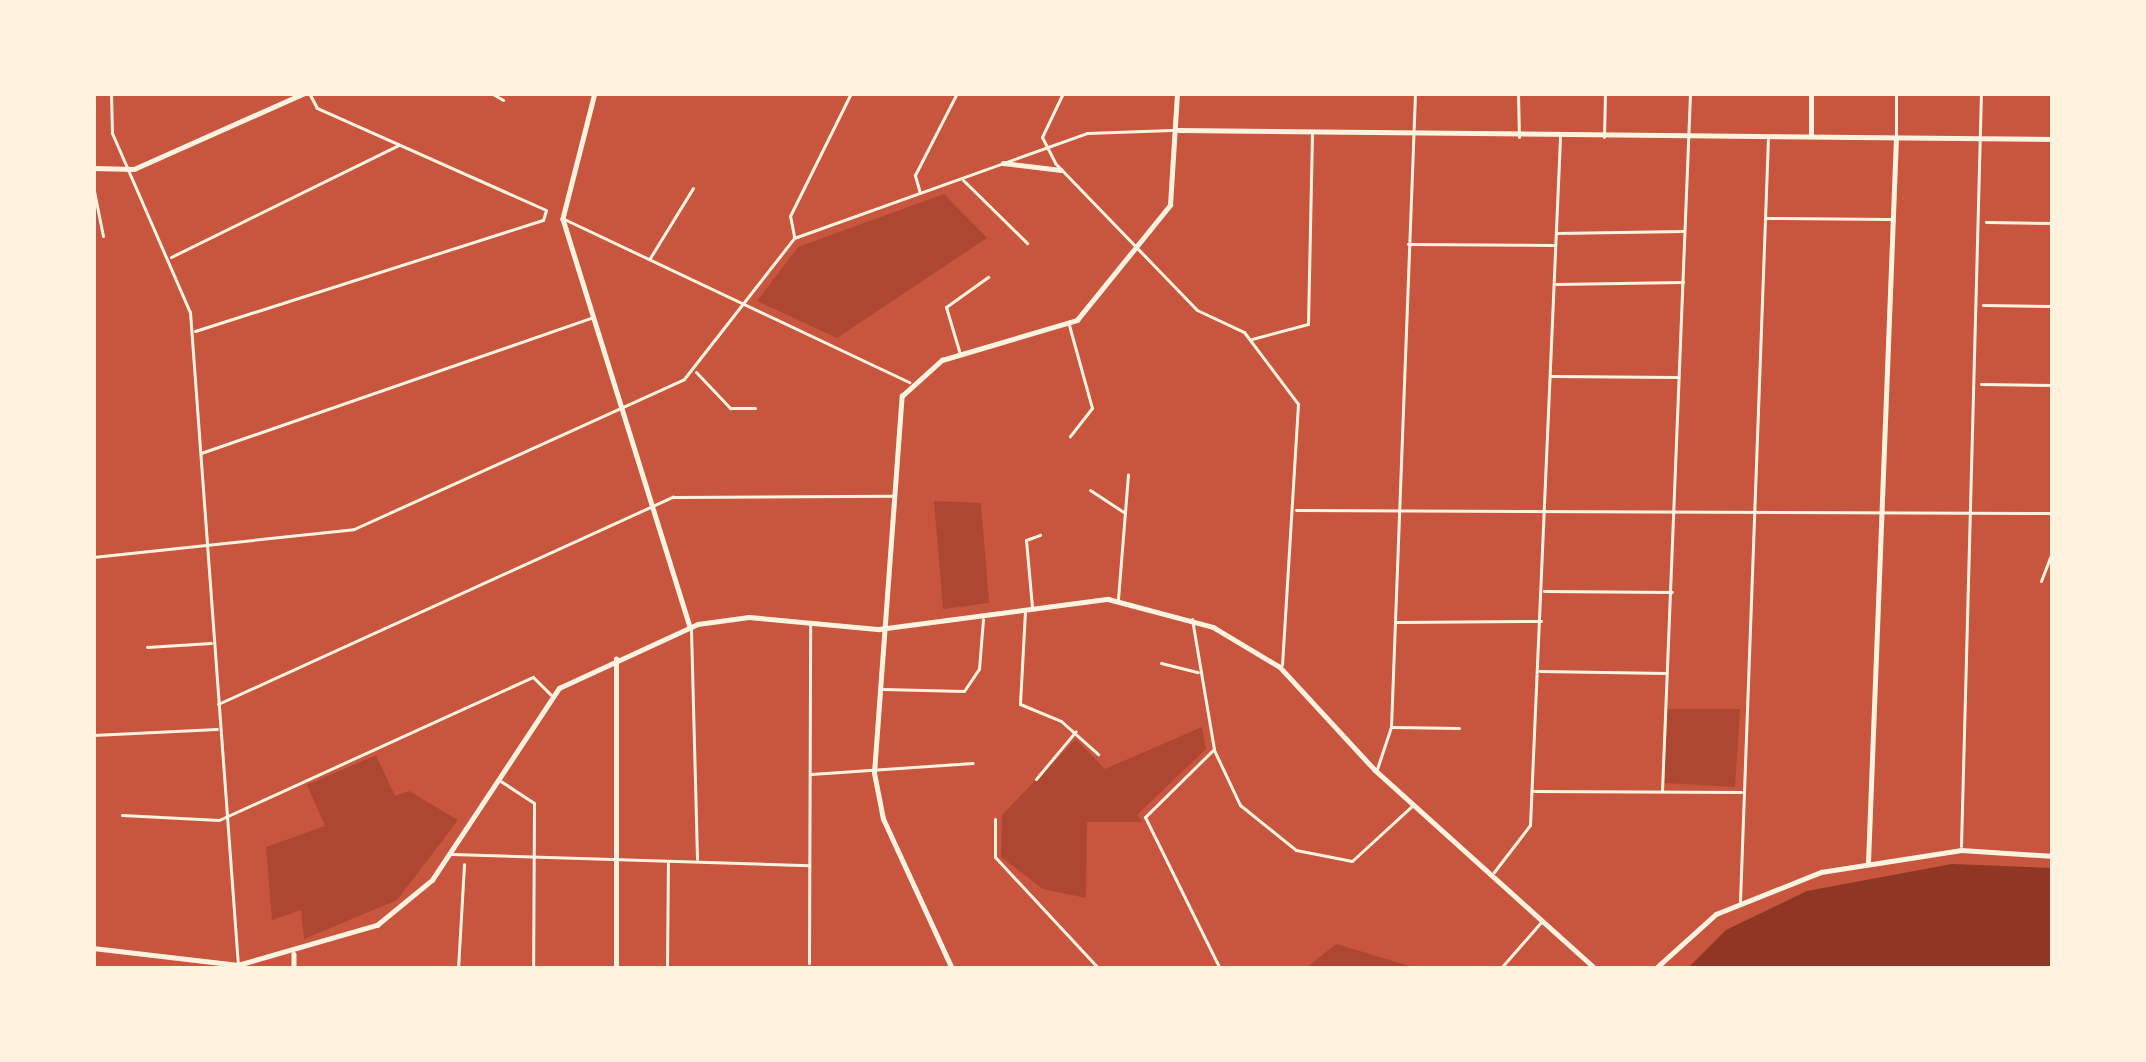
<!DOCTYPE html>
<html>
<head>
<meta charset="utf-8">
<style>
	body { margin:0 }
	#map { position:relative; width:2146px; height:1062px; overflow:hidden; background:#c8553d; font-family:"Asap Condensed",sans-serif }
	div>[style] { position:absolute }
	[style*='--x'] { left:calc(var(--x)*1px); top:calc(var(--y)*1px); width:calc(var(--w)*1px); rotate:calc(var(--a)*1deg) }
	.green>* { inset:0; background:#ae4732 }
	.water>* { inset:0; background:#8f3625 }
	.minor>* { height:3px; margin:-1.5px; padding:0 1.5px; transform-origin:1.5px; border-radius:1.5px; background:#fff3e0 }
	.tertiary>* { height:4.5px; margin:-2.25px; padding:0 2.25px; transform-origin:2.25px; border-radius:2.25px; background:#fff3e0 }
	.secondary>* { height:4.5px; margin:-2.25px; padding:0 2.25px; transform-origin:2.25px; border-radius:2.25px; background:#fff3e0 }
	span { translate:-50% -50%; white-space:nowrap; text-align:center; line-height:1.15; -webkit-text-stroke:12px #fff3e0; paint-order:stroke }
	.frame { position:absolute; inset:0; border:96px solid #fff3e0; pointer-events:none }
</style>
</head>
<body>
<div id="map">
	<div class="green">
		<i style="clip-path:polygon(944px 194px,987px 238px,837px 338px,757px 301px,798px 247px)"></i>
		<i style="clip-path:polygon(934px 501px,981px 503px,989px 603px,943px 609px)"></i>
		<i style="clip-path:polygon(1667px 709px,1740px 709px,1735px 787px,1664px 783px)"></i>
		<i style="clip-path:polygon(1202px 727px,1206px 749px,1137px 815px,1143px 822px,1087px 822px,1086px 898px,1043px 889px,1001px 857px,1002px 815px,1076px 739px,1105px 769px)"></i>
		<i style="clip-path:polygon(376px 755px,395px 796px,409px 791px,458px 820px,397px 900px,304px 939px,301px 910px,272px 920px,266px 847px,325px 826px,307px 785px)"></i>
		<i style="clip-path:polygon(1336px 944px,1340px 945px,1419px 969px,1305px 969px)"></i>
	</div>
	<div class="water">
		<i style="clip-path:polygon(1952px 864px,2053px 868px,2053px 969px,1687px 969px,1726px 930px,1807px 891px)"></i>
	</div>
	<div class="minor">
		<i style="--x:111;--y:93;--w:40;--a:88.6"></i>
		<i style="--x:112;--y:133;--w:195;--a:66.5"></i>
		<i style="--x:190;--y:312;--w:655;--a:85.8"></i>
		<i style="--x:491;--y:93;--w:14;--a:30"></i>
		<i style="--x:747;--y:93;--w:11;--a:0"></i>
		<i style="--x:1063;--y:93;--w:49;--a:115.5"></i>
		<i style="--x:1042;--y:137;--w:29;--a:63"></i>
		<i style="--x:1055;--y:163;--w:204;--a:46"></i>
		<i style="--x:1197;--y:310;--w:52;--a:25.1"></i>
		<i style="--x:1244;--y:332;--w:90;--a:53.1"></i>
		<i style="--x:1298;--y:404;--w:261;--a:93.5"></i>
		<i style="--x:1518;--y:93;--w:44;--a:88.7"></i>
		<i style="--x:1604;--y:137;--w:44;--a:-88.7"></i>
		<i style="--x:1896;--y:137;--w:44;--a:-90"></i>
		<i style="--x:963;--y:180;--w:90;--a:44.5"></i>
		<i style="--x:93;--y:186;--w:51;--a:78.7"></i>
		<i style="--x:920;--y:193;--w:19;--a:-106"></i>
		<i style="--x:915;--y:175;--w:92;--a:-62.9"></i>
		<i style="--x:1767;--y:218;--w:123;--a:0.5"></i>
		<i style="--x:564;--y:219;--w:382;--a:25.3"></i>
		<i style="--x:1986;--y:222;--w:67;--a:0.9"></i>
		<i style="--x:1556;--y:233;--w:127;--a:-0.9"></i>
		<i style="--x:794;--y:236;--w:20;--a:-101"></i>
		<i style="--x:790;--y:216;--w:137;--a:-63.6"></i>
		<i style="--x:1408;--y:244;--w:145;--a:0.4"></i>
		<i style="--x:171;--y:257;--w:254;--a:-26.2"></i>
		<i style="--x:650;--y:258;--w:82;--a:-58.4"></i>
		<i style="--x:1556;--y:284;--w:127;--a:-0.9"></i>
		<i style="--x:1983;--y:305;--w:70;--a:0.8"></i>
		<i style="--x:1069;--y:325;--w:86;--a:74.5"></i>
		<i style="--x:1092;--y:408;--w:36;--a:128"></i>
		<i style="--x:195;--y:331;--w:365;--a:-17.7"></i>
		<i style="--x:543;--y:220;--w:10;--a:-73"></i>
		<i style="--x:546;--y:210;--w:251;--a:-156"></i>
		<i style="--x:317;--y:108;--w:17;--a:-118"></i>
		<i style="--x:1252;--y:339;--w:58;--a:-15"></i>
		<i style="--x:1308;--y:324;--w:190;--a:-88.8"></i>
		<i style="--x:960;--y:354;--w:49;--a:-106.6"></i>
		<i style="--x:946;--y:307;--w:52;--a:-35.5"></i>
		<i style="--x:696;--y:372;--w:50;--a:46.6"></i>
		<i style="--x:730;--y:408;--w:25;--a:0"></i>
		<i style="--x:1550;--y:376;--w:128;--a:0.4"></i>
		<i style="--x:1981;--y:384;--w:72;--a:0.8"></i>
		<i style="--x:201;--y:453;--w:415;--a:-19.1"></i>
		<i style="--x:1090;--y:490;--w:42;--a:33.3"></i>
		<i style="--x:1296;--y:510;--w:757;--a:0.23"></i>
		<i style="--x:93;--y:557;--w:262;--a:-6.1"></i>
		<i style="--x:354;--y:529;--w:362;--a:-24.4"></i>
		<i style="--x:684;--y:379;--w:179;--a:-52"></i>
		<i style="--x:794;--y:238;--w:311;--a:-19.7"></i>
		<i style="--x:1087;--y:133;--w:85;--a:-2"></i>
		<i style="--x:2041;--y:581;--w:33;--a:-69"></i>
		<i style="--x:1544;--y:591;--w:128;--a:0.4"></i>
		<i style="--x:1118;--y:599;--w:125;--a:-85.4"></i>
		<i style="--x:1032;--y:607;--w:67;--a:-95.1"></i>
		<i style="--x:1026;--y:540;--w:15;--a:-20"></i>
		<i style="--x:1025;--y:611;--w:93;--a:93.1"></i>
		<i style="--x:1020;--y:704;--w:44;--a:22.5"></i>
		<i style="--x:1061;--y:721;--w:50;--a:41.7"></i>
		<i style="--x:1192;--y:619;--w:132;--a:80.4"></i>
		<i style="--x:1214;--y:749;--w:97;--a:135.4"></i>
		<i style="--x:1145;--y:817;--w:169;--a:63.7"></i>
		<i style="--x:1397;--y:622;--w:144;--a:-0.4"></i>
		<i style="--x:691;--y:629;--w:230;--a:88.5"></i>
		<i style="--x:147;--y:647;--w:64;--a:-3.6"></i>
		<i style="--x:1161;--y:663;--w:38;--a:14"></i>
		<i style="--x:1540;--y:671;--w:126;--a:0.9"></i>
		<i style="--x:883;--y:689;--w:81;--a:1.4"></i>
		<i style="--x:964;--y:691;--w:27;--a:-56"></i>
		<i style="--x:979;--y:669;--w:50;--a:-85.4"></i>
		<i style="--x:218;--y:704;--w:500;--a:-24.5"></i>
		<i style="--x:673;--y:497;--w:219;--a:-0.3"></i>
		<i style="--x:1393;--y:727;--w:66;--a:0.9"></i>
		<i style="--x:93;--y:735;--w:124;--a:-2.8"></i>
		<i style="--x:1214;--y:750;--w:61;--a:64.7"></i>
		<i style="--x:1240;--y:805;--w:72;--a:38.8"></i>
		<i style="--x:1296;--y:850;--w:57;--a:11.1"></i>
		<i style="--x:1352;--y:861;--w:83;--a:-42.6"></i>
		<i style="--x:1377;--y:769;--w:44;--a:-71.6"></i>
		<i style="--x:1391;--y:727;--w:634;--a:-87.83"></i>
		<i style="--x:811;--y:774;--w:162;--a:-3.9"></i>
		<i style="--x:1036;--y:779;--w:62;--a:-50.2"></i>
		<i style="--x:499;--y:780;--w:42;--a:33.3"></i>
		<i style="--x:534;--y:803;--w:166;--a:90.3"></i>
		<i style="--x:1534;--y:791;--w:207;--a:0.3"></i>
		<i style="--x:1662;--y:791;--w:699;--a:-87.7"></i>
		<i style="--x:122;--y:815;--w:97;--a:3"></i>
		<i style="--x:219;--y:820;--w:345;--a:-24.5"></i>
		<i style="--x:533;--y:677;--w:25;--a:45"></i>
		<i style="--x:995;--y:819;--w:38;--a:90"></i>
		<i style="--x:995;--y:857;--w:153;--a:47.1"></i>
		<i style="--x:1961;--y:846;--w:753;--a:-88.48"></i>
		<i style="--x:452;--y:854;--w:357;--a:1.8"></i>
		<i style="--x:1494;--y:872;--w:59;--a:-52.5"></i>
		<i style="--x:1530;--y:825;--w:689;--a:-87.5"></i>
		<i style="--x:1740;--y:901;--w:764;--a:-87.9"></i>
		<i style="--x:809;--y:963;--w:338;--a:-89.8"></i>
		<i style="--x:458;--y:969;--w:105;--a:-86.7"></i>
		<i style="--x:667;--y:969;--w:106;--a:-89.5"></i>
		<i style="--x:1500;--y:969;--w:64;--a:-48.8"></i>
	</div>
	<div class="tertiary">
		<i style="--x:1177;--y:130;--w:876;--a:0.59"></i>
		<i style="--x:1811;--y:135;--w:42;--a:-90"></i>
		<i style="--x:1003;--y:163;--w:58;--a:6.9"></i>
		<i style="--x:93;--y:168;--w:41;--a:1.4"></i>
		<i style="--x:134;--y:169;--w:187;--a:-24"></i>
		<i style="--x:1868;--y:863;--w:725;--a:-87.79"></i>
		<i style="--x:93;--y:948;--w:146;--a:6.7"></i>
		<i style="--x:238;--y:965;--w:145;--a:-16.1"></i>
		<i style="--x:377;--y:925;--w:71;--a:-39.3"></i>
		<i style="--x:432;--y:880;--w:230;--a:-56.5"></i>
		<i style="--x:559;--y:688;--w:153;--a:-24.7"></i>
		<i style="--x:698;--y:624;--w:51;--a:-7.8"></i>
		<i style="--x:749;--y:617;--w:131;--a:5.3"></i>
		<i style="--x:879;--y:629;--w:231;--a:-7.5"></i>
		<i style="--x:1108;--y:599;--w:109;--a:14.9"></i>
		<i style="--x:1213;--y:627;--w:78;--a:30.8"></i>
		<i style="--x:1280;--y:667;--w:140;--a:47.3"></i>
		<i style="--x:1375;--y:770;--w:297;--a:42"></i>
		<i style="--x:294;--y:954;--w:15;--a:90"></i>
		<i style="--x:616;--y:969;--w:310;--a:-90"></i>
		<i style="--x:952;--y:969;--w:165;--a:-114.7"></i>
		<i style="--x:883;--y:819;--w:47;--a:-101.1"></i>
		<i style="--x:874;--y:773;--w:378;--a:-85.8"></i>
		<i style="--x:902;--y:396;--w:54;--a:-42"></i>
		<i style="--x:942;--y:360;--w:141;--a:-16.5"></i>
		<i style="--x:1077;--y:320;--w:148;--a:-51"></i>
		<i style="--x:1170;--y:205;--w:112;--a:-86.4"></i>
	</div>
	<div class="secondary">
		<i style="--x:595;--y:93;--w:130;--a:104.3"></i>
		<i style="--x:563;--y:219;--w:427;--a:72.7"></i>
		<i style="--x:791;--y:969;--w:69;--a:0"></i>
		<i style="--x:1655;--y:969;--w:82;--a:-42"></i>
		<i style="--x:1716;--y:914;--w:113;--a:-21.8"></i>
		<i style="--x:1821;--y:872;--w:142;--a:-8.9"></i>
		<i style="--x:1961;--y:850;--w:92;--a:3.7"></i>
	</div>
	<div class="frame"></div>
</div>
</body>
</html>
